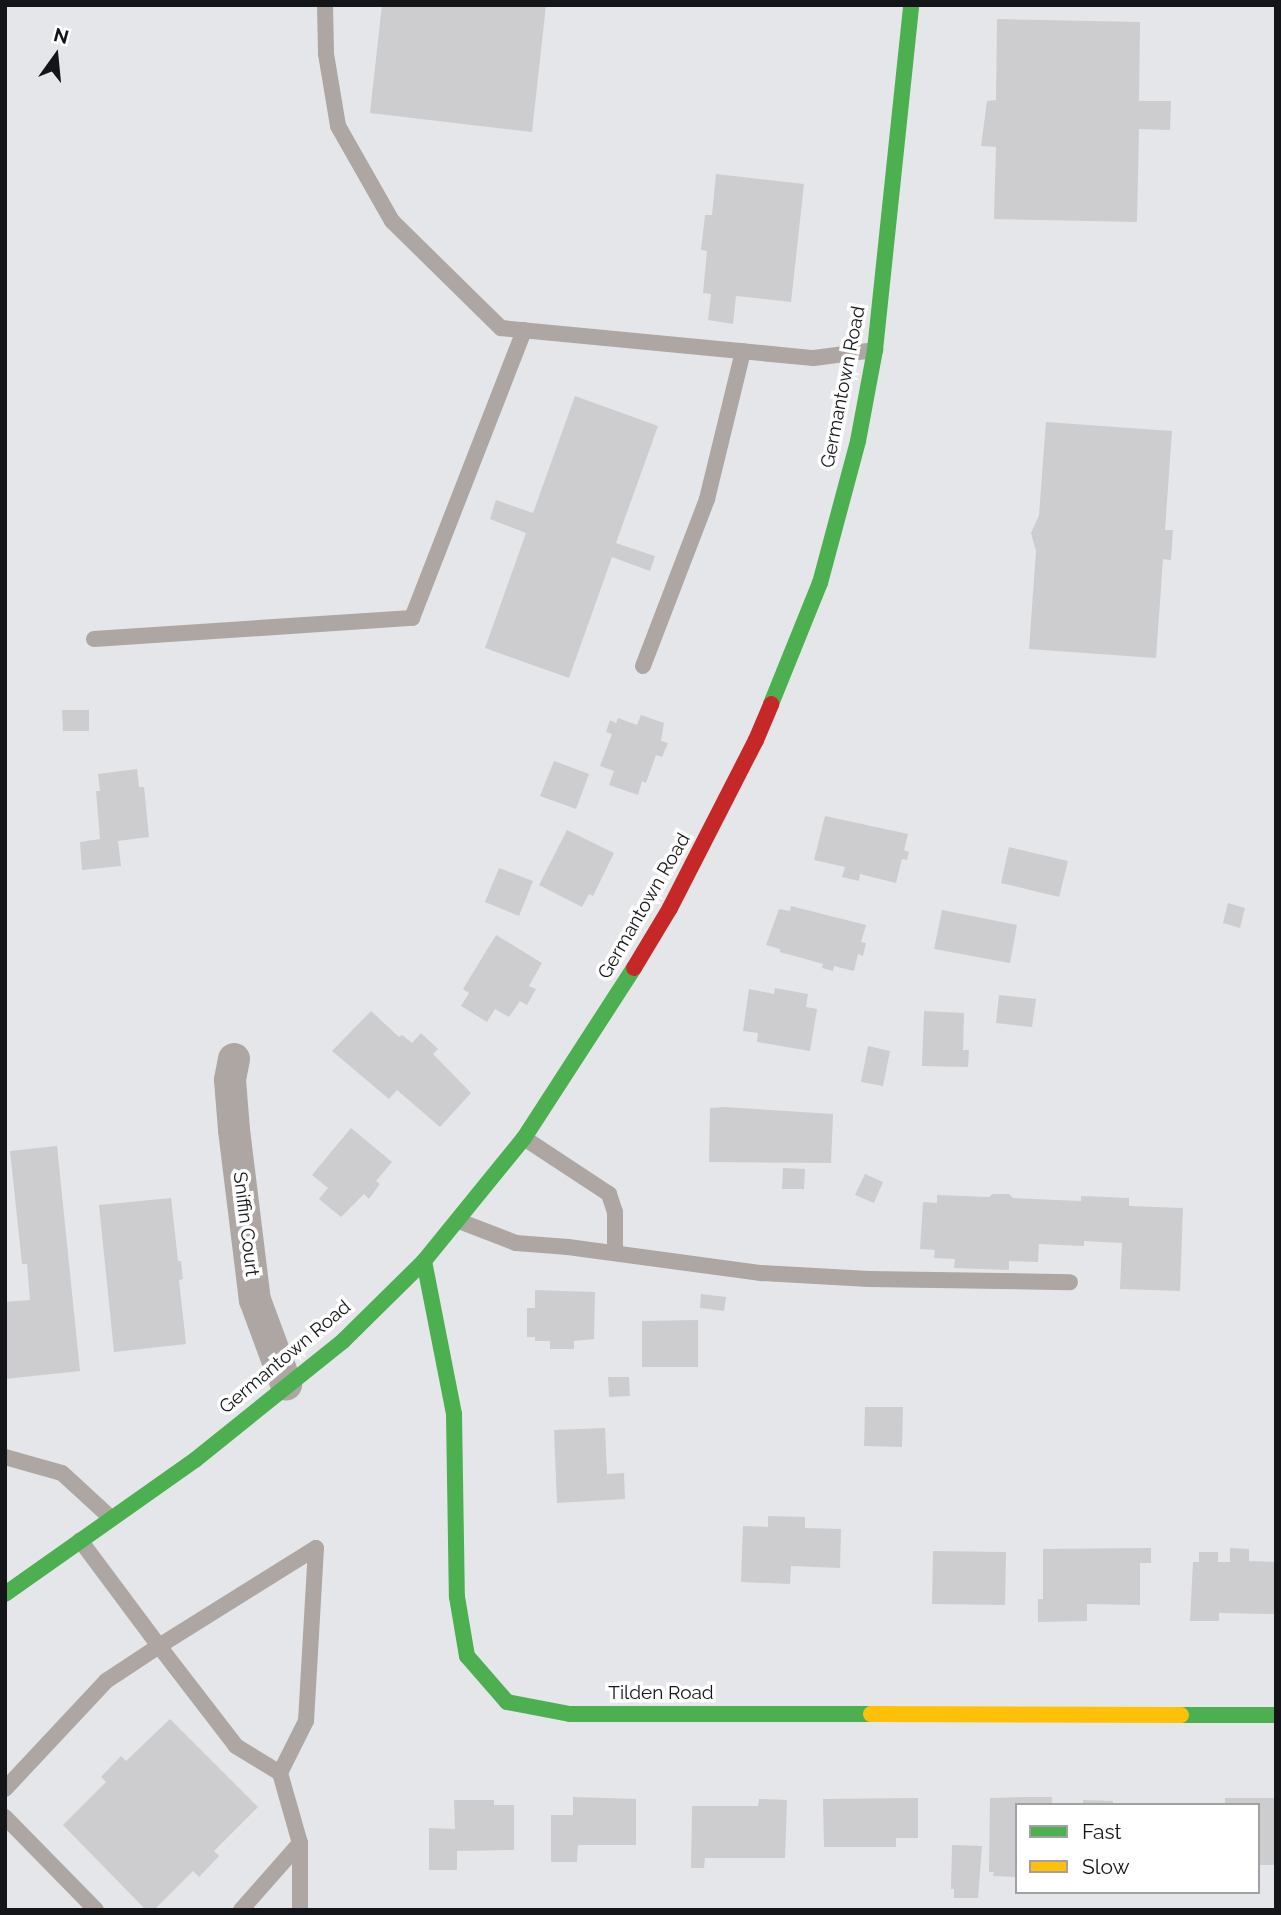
<!DOCTYPE html>
<html>
<head>
<meta charset="utf-8">
<style>
	body { margin:0 }
	#map { position:relative; width:1281px; height:1915px; overflow:hidden; background:#e5e6ea; font-family:Raleway,sans-serif }
	div>[style] { position:absolute }
	[style*='--x'] { left:calc(var(--x)*1px); top:calc(var(--y)*1px); width:calc(var(--w)*1px); rotate:calc(var(--a)*1deg) }
	.building>* { inset:0; background:#cdcdcf }
	.lane>* { height:16px; margin:-8px; padding:0 8px; transform-origin:8px; border-radius:8px; background:#ada6a2 }
	.street>* { height:32px; margin:-16px; padding:0 16px; transform-origin:16px; border-radius:16px; background:#ada6a2 }
	.fast>* { height:16px; margin:-8px; padding:0 8px; transform-origin:8px; border-radius:8px; background:#4caf50 }
	.slow>* { height:16px; margin:-8px; padding:0 8px; transform-origin:8px; border-radius:8px; background:#ffc107 }
	.jam>* { height:16px; margin:-8px; padding:0 8px; transform-origin:8px; border-radius:8px; background:#c62828 }
	span { translate:-50% -50%; white-space:nowrap; text-align:center; line-height:1.15; -webkit-text-stroke:7px #fff; paint-order:stroke }
	.street-label { font-size:19px; color:#141518 }
	.frame { position:absolute; inset:0; border:7px solid #141518; pointer-events:none }
	.legend { position:absolute; left:1015px; top:1803px; width:245px; height:91px; box-sizing:border-box; background:#fff; border:2px solid #a1a1a3; margin:0; padding:9px 12px; list-style:none; font-size:21px; color:#141518 }
	.legend li { display:flex; align-items:center; gap:14px; height:35px }
	.legend b { width:35px; border:2px solid #a1a1a3 }
	.north { position:absolute; left:21px; top:21px; width:70px; height:70px; -webkit-text-stroke:5px #fff; paint-order:stroke; rotate:15deg; font-size:19px; font-weight:700; line-height:28px; text-align:center; color:#141518 }
	.north::after { content:''; display:block; margin:auto; width:24px; height:32px; background:#141518; clip-path:polygon(50% 0,100% 100%,50% 72%,0 100%) }
</style>
</head>
<body>
<div id="map">
	<div class="building">
		<i style="clip-path:polygon(382px 5px,546px 5px,532px 132px,370px 113px)"></i>
		<i style="clip-path:polygon(997px 19px,1140px 22px,1139px 101px,1171px 101px,1170px 130px,1139px 129px,1137px 222px,994px 219px,996px 147px,981px 146px,987px 101px,996px 100px)"></i>
		<i style="clip-path:polygon(716px 174px,804px 184px,791px 302px,736px 296px,733px 324px,708px 320px,711px 294px,703px 293px,707px 251px,701px 250px,705px 215px,712px 215px)"></i>
		<i style="clip-path:polygon(575px 396px,658px 426px,616px 543px,655px 556px,650px 571px,612px 557px,569px 678px,485px 648px,526px 533px,490px 519px,496px 500px,533px 513px)"></i>
		<i style="clip-path:polygon(1046px 422px,1172px 431px,1165px 530px,1173px 530px,1171px 560px,1163px 559px,1156px 658px,1029px 649px,1036px 551px,1031px 533px,1039px 515px)"></i>
		<i style="clip-path:polygon(62px 710px,89px 710px,89px 731px,63px 731px)"></i>
		<i style="clip-path:polygon(641px 715px,664px 723px,661px 741px,668px 743px,662px 757px,656px 755px,646px 783px,642px 781px,638px 795px,609px 785px,614px 771px,600px 766px,612px 734px,606px 732px,610px 720px,616px 723px,618px 718px,637px 725px)"></i>
		<i style="clip-path:polygon(554px 761px,589px 774px,576px 809px,540px 796px)"></i>
		<i style="clip-path:polygon(137px 769px,139px 787px,144px 787px,149px 837px,118px 841px,121px 866px,82px 870px,80px 842px,100px 839px,96px 791px,100px 791px,98px 774px)"></i>
		<i style="clip-path:polygon(825px 816px,908px 834px,904px 850px,909px 852px,907px 860px,902px 859px,896px 883px,860px 874px,859px 881px,842px 877px,845px 867px,814px 860px)"></i>
		<i style="clip-path:polygon(567px 830px,614px 853px,593px 896px,589px 894px,582px 907px,539px 885px)"></i>
		<i style="clip-path:polygon(1009px 847px,1068px 861px,1059px 897px,1001px 883px)"></i>
		<i style="clip-path:polygon(499px 868px,533px 881px,519px 916px,485px 902px)"></i>
		<i style="clip-path:polygon(1228px 903px,1245px 908px,1240px 928px,1223px 923px)"></i>
		<i style="clip-path:polygon(791px 906px,866px 925px,861px 942px,866px 943px,863px 956px,858px 954px,854px 971px,834px 966px,833px 971px,822px 968px,823px 964px,780px 952px,780px 949px,766px 945px,779px 909px,790px 911px)"></i>
		<i style="clip-path:polygon(942px 910px,1017px 925px,1010px 963px,934px 949px)"></i>
		<i style="clip-path:polygon(496px 935px,542px 963px,529px 986px,536px 989px,527px 1005px,520px 1001px,509px 1017px,495px 1009px,487px 1022px,461px 1006px,469px 993px,463px 989px)"></i>
		<i style="clip-path:polygon(775px 988px,808px 994px,806px 1007px,817px 1009px,810px 1051px,757px 1042px,758px 1033px,743px 1031px,749px 989px,774px 994px)"></i>
		<i style="clip-path:polygon(999px 995px,1036px 999px,1032px 1027px,996px 1023px)"></i>
		<i style="clip-path:polygon(371px 1011px,399px 1037px,402px 1035px,412px 1043px,421px 1033px,438px 1049px,433px 1054px,471px 1093px,440px 1127px,397px 1090px,389px 1099px,332px 1051px)"></i>
		<i style="clip-path:polygon(924px 1011px,964px 1013px,963px 1050px,969px 1050px,968px 1067px,922px 1066px)"></i>
		<i style="clip-path:polygon(868px 1046px,890px 1051px,883px 1086px,861px 1082px)"></i>
		<i style="clip-path:polygon(724px 1107px,833px 1114px,831px 1163px,709px 1162px,710px 1108px)"></i>
		<i style="clip-path:polygon(351px 1128px,392px 1162px,376px 1181px,380px 1184px,369px 1199px,364px 1194px,341px 1217px,319px 1199px,328px 1188px,312px 1175px)"></i>
		<i style="clip-path:polygon(57px 1146px,80px 1371px,5px 1379px,5px 1302px,30px 1300px,27px 1264px,22px 1264px,10px 1151px)"></i>
		<i style="clip-path:polygon(783px 1168px,805px 1169px,804px 1189px,782px 1189px)"></i>
		<i style="clip-path:polygon(865px 1174px,883px 1182px,874px 1203px,855px 1195px)"></i>
		<i style="clip-path:polygon(993px 1194px,1009px 1194px,1013px 1198px,1081px 1201px,1081px 1196px,1129px 1198px,1129px 1206px,1183px 1208px,1180px 1291px,1120px 1289px,1122px 1243px,1084px 1241px,1084px 1246px,1039px 1244px,1038px 1262px,1009px 1261px,1009px 1270px,954px 1268px,955px 1259px,934px 1258px,935px 1250px,920px 1249px,923px 1202px,937px 1203px,937px 1195px,989px 1197px)"></i>
		<i style="clip-path:polygon(171px 1198px,178px 1261px,181px 1261px,183px 1279px,179px 1280px,186px 1344px,114px 1352px,99px 1205px)"></i>
		<i style="clip-path:polygon(535px 1290px,595px 1292px,594px 1339px,574px 1341px,574px 1349px,550px 1349px,550px 1341px,535px 1341px,535px 1337px,527px 1337px,527px 1308px,535px 1308px)"></i>
		<i style="clip-path:polygon(701px 1294px,726px 1297px,724px 1311px,700px 1308px)"></i>
		<i style="clip-path:polygon(698px 1320px,698px 1367px,642px 1367px,642px 1321px)"></i>
		<i style="clip-path:polygon(608px 1377px,629px 1377px,630px 1396px,609px 1397px)"></i>
		<i style="clip-path:polygon(865px 1407px,903px 1407px,902px 1447px,864px 1446px)"></i>
		<i style="clip-path:polygon(605px 1428px,607px 1474px,624px 1473px,625px 1499px,557px 1503px,554px 1430px)"></i>
		<i style="clip-path:polygon(768px 1516px,805px 1517px,805px 1528px,841px 1529px,840px 1568px,791px 1566px,790px 1584px,741px 1582px,743px 1526px,768px 1527px)"></i>
		<i style="clip-path:polygon(1151px 1548px,1151px 1563px,1140px 1563px,1140px 1605px,1087px 1604px,1087px 1621px,1038px 1622px,1038px 1599px,1043px 1599px,1043px 1549px)"></i>
		<i style="clip-path:polygon(1230px 1548px,1249px 1549px,1249px 1561px,1276px 1562px,1276px 1614px,1219px 1613px,1219px 1621px,1190px 1621px,1193px 1562px,1199px 1562px,1199px 1552px,1218px 1552px,1218px 1562px,1230px 1562px)"></i>
		<i style="clip-path:polygon(933px 1551px,1006px 1552px,1005px 1605px,932px 1604px)"></i>
		<i style="clip-path:polygon(170px 1719px,258px 1807px,214px 1851px,219px 1856px,199px 1877px,193px 1871px,154px 1910px,146px 1910px,63px 1825px,106px 1782px,101px 1777px,121px 1756px,126px 1761px)"></i>
		<i style="clip-path:polygon(573px 1797px,636px 1799px,636px 1845px,578px 1845px,577px 1862px,551px 1862px,551px 1815px,573px 1815px)"></i>
		<i style="clip-path:polygon(1025px 1797px,1052px 1797px,1052px 1805px,1017px 1805px,1016px 1877px,993px 1876px,994px 1872px,989px 1872px,990px 1798px)"></i>
		<i style="clip-path:polygon(918px 1798px,918px 1838px,896px 1838px,896px 1847px,824px 1847px,823px 1799px)"></i>
		<i style="clip-path:polygon(1225px 1798px,1276px 1798px,1276px 1865px,1258px 1865px,1258px 1805px,1225px 1805px)"></i>
		<i style="clip-path:polygon(759px 1799px,787px 1800px,785px 1858px,705px 1858px,704px 1868px,691px 1868px,692px 1806px,758px 1806px)"></i>
		<i style="clip-path:polygon(454px 1800px,494px 1800px,494px 1805px,514px 1805px,514px 1850px,457px 1851px,457px 1870px,429px 1870px,429px 1828px,455px 1829px)"></i>
		<i style="clip-path:polygon(1083px 1800px,1113px 1801px,1113px 1805px,1083px 1805px)"></i>
		<i style="clip-path:polygon(952px 1845px,982px 1846px,978px 1898px,954px 1898px,954px 1889px,951px 1889px)"></i>
	</div>
	<div class="lane">
		<i style="--x:325;--y:5;--w:49;--a:88.8"></i>
		<i style="--x:326;--y:54;--w:73;--a:80.5"></i>
		<i style="--x:338;--y:126;--w:109;--a:60.4"></i>
		<i style="--x:392;--y:221;--w:153;--a:44.5"></i>
		<i style="--x:501;--y:328;--w:314;--a:5.5"></i>
		<i style="--x:814;--y:358;--w:62;--a:-7.5"></i>
		<i style="--x:94;--y:639;--w:319;--a:-3.8"></i>
		<i style="--x:412;--y:618;--w:309;--a:-68.7"></i>
		<i style="--x:643;--y:666;--w:179;--a:-69"></i>
		<i style="--x:707;--y:499;--w:152;--a:-76.3"></i>
		<i style="--x:524;--y:1138;--w:102;--a:33.4"></i>
		<i style="--x:609;--y:1194;--w:19;--a:72"></i>
		<i style="--x:615;--y:1212;--w:41;--a:90"></i>
		<i style="--x:459;--y:1221;--w:61;--a:21.1"></i>
		<i style="--x:516;--y:1243;--w:52;--a:4.4"></i>
		<i style="--x:568;--y:1247;--w:195;--a:7.7"></i>
		<i style="--x:761;--y:1273;--w:108;--a:3.2"></i>
		<i style="--x:869;--y:1279;--w:201;--a:0.9"></i>
		<i style="--x:5;--y:1457;--w:59;--a:15.7"></i>
		<i style="--x:62;--y:1473;--w:67;--a:42.6"></i>
		<i style="--x:280;--y:1773;--w:73;--a:74.1"></i>
		<i style="--x:300;--y:1843;--w:67;--a:90"></i>
		<i style="--x:5;--y:1789;--w:148;--a:-46.9"></i>
		<i style="--x:106;--y:1681;--w:64;--a:-33.4"></i>
		<i style="--x:159;--y:1646;--w:185;--a:-32"></i>
		<i style="--x:316;--y:1548;--w:173;--a:93.3"></i>
		<i style="--x:306;--y:1721;--w:58;--a:116.6"></i>
		<i style="--x:280;--y:1773;--w:52;--a:-148.5"></i>
		<i style="--x:236;--y:1746;--w:126;--a:-127.6"></i>
		<i style="--x:159;--y:1646;--w:132;--a:-126.7"></i>
		<i style="--x:5;--y:1817;--w:130;--a:45.6"></i>
		<i style="--x:241;--y:1910;--w:89;--a:-48.6"></i>
	</div>
	<div class="street">
		<i style="--x:234;--y:1059;--w:21;--a:101"></i>
		<i style="--x:230;--y:1080;--w:50;--a:85.4"></i>
		<i style="--x:234;--y:1130;--w:171;--a:83"></i>
		<i style="--x:255;--y:1300;--w:90;--a:69.7"></i>
	</div>
	<div class="fast">
		<i style="--x:771;--y:704;--w:131;--a:-68"></i>
		<i style="--x:820;--y:583;--w:147;--a:-75"></i>
		<i style="--x:858;--y:441;--w:93;--a:-79.4"></i>
		<i style="--x:875;--y:350;--w:347;--a:-84"></i>
		<i style="--x:424;--y:1261;--w:156;--a:78.9"></i>
		<i style="--x:454;--y:1414;--w:183;--a:89.1"></i>
		<i style="--x:457;--y:1597;--w:60;--a:80.4"></i>
		<i style="--x:467;--y:1656;--w:61;--a:49"></i>
		<i style="--x:507;--y:1702;--w:64;--a:10.8"></i>
		<i style="--x:570;--y:1714;--w:301;--a:0"></i>
		<i style="--x:5;--y:1594;--w:232;--a:-35.2"></i>
		<i style="--x:195;--y:1460;--w:190;--a:-38.8"></i>
		<i style="--x:343;--y:1341;--w:114;--a:-44.6"></i>
		<i style="--x:424;--y:1261;--w:159;--a:-50.9"></i>
		<i style="--x:524;--y:1138;--w:202;--a:-57.1"></i>
		<i style="--x:1181;--y:1715;--w:95;--a:0"></i>
	</div>
	<div class="slow">
		<i style="--x:871;--y:1714;--w:310;--a:0.2"></i>
	</div>
	<div class="jam">
		<i style="--x:634;--y:968;--w:70;--a:-59"></i>
		<i style="--x:670;--y:908;--w:189;--a:-62.9"></i>
		<i style="--x:756;--y:740;--w:39;--a:-67"></i>
	</div>
	<div class="street-label">
		<span style="left:843px;top:387px;rotate:-79deg">Germantown Road</span>
		<span style="left:644px;top:906px;rotate:-60deg">Germantown Road</span>
		<span style="left:246px;top:1224px;rotate:83deg">Sniffin Court</span>
		<span style="left:285px;top:1357px;rotate:-40deg">Germantown Road</span>
		<span style="left:661px;top:1693px">Tilden Road</span>
	</div>
	<div class="frame"></div>
	<ul class="legend">
	<li><b style="height:9px;background:#4caf50"></b>Fast</li>
	<li><b style="height:9px;background:#ffc107"></b>Slow</li>
	</ul>
	<div class="north">N</div>
</div>
</body>
</html>
